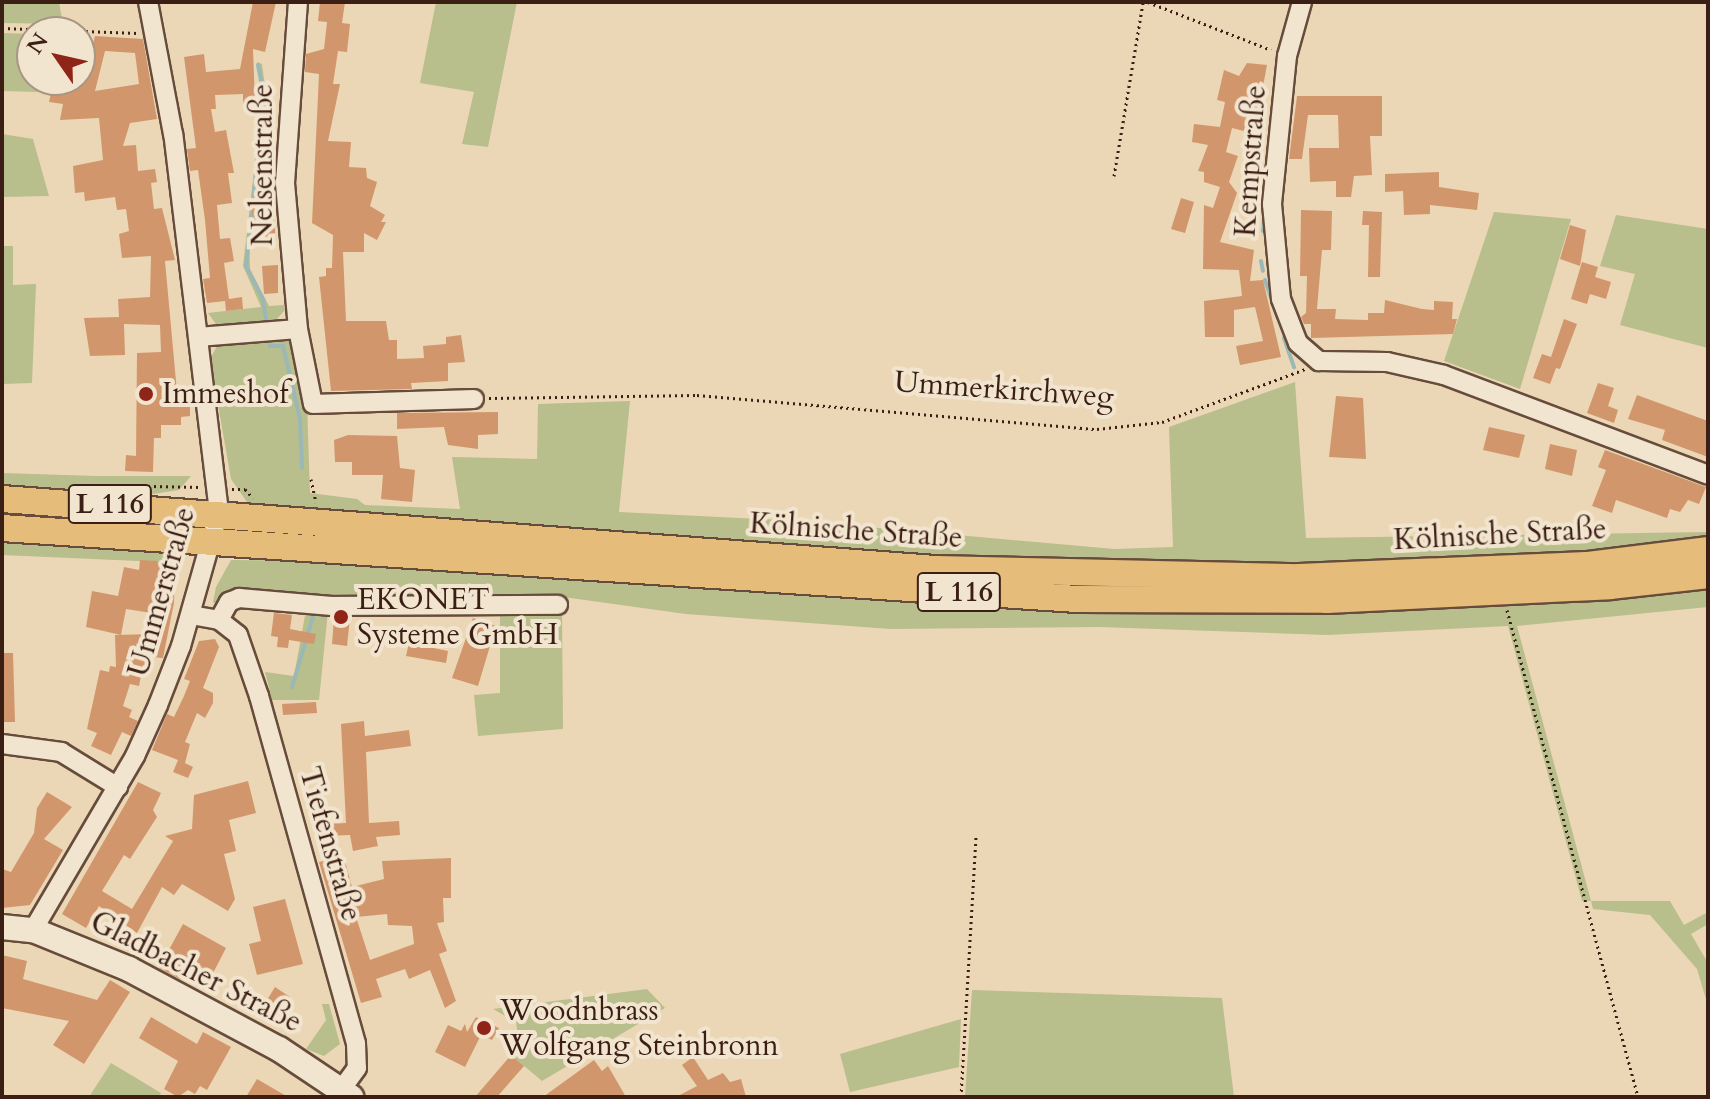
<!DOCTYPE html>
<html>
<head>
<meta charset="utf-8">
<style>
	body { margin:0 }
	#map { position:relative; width:1710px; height:1099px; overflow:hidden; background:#ebd7b5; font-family:Cardo,serif }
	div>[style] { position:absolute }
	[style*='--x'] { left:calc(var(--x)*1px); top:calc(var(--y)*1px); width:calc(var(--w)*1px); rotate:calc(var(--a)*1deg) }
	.green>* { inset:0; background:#b8be8c }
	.stream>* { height:4px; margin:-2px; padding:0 2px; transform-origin:2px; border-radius:2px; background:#9bb8b6 }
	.building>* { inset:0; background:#d2966d }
	.path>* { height:3px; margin-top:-1.5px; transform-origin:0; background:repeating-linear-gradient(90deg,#3b1e14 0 2px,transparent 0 6px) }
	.roads { filter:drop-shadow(2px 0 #674c3c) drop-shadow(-2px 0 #674c3c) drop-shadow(0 2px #674c3c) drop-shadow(0 -2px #674c3c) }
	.minor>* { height:18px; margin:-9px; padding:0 9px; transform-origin:9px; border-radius:9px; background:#f2e5cf }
	.secondary>* { height:24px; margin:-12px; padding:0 12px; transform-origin:12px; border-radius:12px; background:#f2e5cf }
	.primary>* { height:26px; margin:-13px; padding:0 13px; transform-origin:13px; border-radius:13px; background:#e6bc7a }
	.dots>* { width:22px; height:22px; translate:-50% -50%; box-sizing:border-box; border:4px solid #f2e5cf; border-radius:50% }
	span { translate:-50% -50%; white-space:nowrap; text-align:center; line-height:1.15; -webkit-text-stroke:8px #f2e5cf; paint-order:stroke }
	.shield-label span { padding:2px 6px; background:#f2e5cf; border:2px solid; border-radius:6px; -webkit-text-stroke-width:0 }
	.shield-label { font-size:28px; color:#3b1e14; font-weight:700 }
	.street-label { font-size:30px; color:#3b1e14 }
	.poi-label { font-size:30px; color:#3b1e14 }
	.left { translate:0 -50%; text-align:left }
	.frame { position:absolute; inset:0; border:4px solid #3b1e14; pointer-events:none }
	.north { position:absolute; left:16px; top:16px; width:80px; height:80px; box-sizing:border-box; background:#f2e5cf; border:2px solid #a99584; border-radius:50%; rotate:304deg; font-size:22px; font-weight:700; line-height:32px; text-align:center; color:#3b1e14 }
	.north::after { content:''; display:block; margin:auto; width:28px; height:36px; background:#8f2418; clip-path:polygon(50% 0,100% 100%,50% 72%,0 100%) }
</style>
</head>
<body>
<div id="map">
	<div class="green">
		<i style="clip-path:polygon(2px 2px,59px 2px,63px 24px,2px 23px)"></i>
		<i style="clip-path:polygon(436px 2px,517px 2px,488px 147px,462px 144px,474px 92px,420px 83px)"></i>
		<i style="clip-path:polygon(2px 33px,32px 34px,32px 80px,41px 80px,39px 92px,2px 91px)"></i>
		<i style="clip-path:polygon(257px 62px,262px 64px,274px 156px,259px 155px,249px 230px,250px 269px,269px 306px,284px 305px,285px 310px,275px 321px,218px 327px,208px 313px,261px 307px,243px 266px,256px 155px,267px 123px)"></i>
		<i style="clip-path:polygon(2px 134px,33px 139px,49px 196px,2px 197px)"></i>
		<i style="clip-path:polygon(2px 199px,3px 246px,13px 246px,13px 285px,36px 284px,32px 383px,2px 384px)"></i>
		<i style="clip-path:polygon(1494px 212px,1571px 219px,1520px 389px,1444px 361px)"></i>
		<i style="clip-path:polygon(1616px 215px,1708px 229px,1708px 348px,1620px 325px,1635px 274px,1600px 266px)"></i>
		<i style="clip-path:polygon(284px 337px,292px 344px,307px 403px,310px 493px,357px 499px,365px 505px,460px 509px,452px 457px,537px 459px,538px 404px,630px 401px,619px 512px,801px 521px,1114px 549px,1173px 547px,1169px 427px,1295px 382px,1306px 538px,1708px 532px,1708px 541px,1581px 553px,1249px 568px,856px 553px,249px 505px,231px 479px,210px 359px,217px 346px)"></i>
		<i style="clip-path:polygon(2px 473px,96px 476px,191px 476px,179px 490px,147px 495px,2px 492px)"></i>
		<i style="clip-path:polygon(2px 536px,176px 552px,184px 563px,2px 555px)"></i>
		<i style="clip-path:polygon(231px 560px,323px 561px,1066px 609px,1708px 586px,1708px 607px,1517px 626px,1591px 901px,1670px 901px,1684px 925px,1708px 912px,1708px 924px,1691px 934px,1708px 963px,1708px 1006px,1697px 969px,1650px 915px,1593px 909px,1591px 901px,1582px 901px,1508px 626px,1327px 635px,1099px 627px,890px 629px,686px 614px,563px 597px,220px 607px,213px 602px,216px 587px)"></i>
		<i style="clip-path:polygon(500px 607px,562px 610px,563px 729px,478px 736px,474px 695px,500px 693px)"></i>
		<i style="clip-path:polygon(306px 610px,328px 611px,319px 700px,272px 700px,265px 672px,294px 676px)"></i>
		<i style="clip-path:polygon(647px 989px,665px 1008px,542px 1081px,511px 1055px,519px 1043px,516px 1022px,493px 1009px)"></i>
		<i style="clip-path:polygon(972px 990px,1222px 998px,1234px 1097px,965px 1097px)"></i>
		<i style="clip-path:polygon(322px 1004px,329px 1004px,340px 1044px,324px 1056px,306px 1049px,326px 1020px)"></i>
		<i style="clip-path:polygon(961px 1019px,959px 1067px,850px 1092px,840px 1054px)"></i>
		<i style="clip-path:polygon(111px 1063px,161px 1093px,159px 1097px,89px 1097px)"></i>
	</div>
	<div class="stream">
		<i style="--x:258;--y:65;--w:58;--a:79.1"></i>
		<i style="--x:269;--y:122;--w:34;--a:109"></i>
		<i style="--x:258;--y:154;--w:113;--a:96.1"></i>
		<i style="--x:246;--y:266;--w:38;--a:63"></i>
		<i style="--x:263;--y:300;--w:20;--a:81"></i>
		<i style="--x:1263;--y:231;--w:18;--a:-84"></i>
		<i style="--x:1261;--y:261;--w:10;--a:79"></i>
		<i style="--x:1265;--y:280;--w:40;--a:71.1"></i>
		<i style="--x:1284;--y:338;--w:31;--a:71"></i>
		<i style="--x:270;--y:346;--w:13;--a:0"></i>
		<i style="--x:283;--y:346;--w:75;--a:76.9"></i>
		<i style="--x:300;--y:419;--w:49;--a:87.7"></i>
		<i style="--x:292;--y:687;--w:77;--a:-73.4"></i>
	</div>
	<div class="building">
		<i style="clip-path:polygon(253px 2px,276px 2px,265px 52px,253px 49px,255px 103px,243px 104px,243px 94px,215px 95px,216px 109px,211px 109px,215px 132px,226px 130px,234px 173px,228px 173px,232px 203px,217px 205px,220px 239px,230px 238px,234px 261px,224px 263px,229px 299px,242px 297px,243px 309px,226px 311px,225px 301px,207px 303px,203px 279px,210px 278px,205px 220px,198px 170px,190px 171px,187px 149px,196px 148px,184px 57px,204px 54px,206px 72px,240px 69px)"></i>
		<i style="clip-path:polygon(320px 2px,345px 2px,342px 23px,350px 24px,347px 52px,338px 51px,333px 84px,340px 84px,328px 141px,351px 142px,349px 167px,366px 168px,367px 178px,377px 182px,370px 206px,385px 215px,381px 222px,386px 222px,377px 240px,364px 233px,364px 252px,343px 252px,346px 321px,386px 321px,389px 340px,397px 340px,397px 359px,424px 358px,423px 346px,446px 344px,446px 337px,461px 335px,465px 362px,448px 363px,448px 381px,411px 383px,412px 389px,331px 391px,319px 277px,326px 276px,326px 268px,332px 268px,333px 235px,312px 223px,319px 74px,305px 72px,306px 54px,324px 49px,327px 22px,318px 21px)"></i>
		<i style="clip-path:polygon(evenodd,95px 36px,143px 39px,157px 119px,130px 123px,123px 146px,136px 145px,138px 171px,155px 169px,157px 182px,151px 183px,154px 209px,162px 208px,175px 260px,165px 261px,178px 403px,190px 403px,190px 416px,181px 417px,181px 425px,161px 425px,161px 438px,154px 438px,153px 472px,125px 471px,126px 455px,136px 456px,137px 353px,161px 352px,160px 325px,124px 324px,125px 355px,90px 356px,84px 318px,119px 317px,118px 299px,150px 297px,151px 256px,122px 258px,119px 234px,129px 231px,126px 209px,117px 210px,115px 197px,85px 201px,84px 192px,75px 193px,73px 166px,103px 160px,99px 118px,60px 120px,63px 104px,49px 102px,54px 80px,80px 80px,80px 55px,90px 57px,95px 36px,105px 51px,135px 53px,139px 84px,95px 91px,105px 51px)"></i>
		<i style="clip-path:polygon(1247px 63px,1267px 65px,1264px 81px,1258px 110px,1249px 108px,1244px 131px,1232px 128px,1226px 152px,1238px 156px,1229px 182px,1237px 193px,1220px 242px,1254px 250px,1250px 281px,1263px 280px,1281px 357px,1240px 365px,1236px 346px,1263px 341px,1255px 307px,1234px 310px,1234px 337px,1205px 337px,1204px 301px,1242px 296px,1239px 270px,1203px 269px,1204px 205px,1213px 208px,1220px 187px,1204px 182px,1204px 172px,1198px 171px,1208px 145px,1192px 142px,1194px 124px,1220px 127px,1225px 102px,1217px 100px,1224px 70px,1239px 76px)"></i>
		<i style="clip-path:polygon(1297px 96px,1382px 96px,1382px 136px,1370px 136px,1372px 175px,1354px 176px,1351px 197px,1336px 197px,1336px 181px,1310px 182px,1309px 148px,1339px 148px,1338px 115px,1308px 115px,1302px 159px,1289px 159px)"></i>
		<i style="clip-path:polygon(267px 139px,274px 140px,270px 177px,276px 241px,258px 242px,251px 208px)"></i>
		<i style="clip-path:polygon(1439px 172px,1439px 187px,1479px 193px,1477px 210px,1430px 205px,1430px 214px,1404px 215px,1403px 191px,1385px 192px,1385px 174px)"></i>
		<i style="clip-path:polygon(1181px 198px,1194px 202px,1185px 233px,1171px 229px)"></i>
		<i style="clip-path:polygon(1301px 210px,1332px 211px,1331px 250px,1322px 250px,1317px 309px,1336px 309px,1335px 319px,1368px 320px,1368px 313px,1384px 313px,1385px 300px,1422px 309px,1434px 310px,1434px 301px,1453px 302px,1452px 319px,1457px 319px,1453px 334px,1311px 338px,1311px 324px,1304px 324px,1301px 317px,1306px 313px,1307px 276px,1300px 276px)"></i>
		<i style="clip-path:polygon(1363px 211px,1382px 212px,1380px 277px,1368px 277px,1369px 225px,1362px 225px)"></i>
		<i style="clip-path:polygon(1570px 225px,1586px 230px,1580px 266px,1560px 259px)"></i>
		<i style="clip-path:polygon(1582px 262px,1598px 267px,1595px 277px,1611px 282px,1606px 299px,1590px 294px,1587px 304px,1571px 299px)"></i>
		<i style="clip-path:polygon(278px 265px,278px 293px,264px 294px,262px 266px)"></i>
		<i style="clip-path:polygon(1564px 319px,1577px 324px,1560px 369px,1556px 368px,1550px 384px,1533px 378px,1542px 354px,1551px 357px)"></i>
		<i style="clip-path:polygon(1598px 383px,1614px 388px,1608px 406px,1618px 410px,1614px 423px,1587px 413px)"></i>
		<i style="clip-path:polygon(1637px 395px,1708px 421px,1708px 457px,1662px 440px,1665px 430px,1628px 419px)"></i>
		<i style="clip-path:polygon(1336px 396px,1363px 398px,1366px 459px,1329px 457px)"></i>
		<i style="clip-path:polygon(498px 412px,498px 434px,478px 435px,478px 449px,448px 445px,444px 427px,397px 429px,397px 413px)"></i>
		<i style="clip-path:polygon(1489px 427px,1525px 435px,1519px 458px,1483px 450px)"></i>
		<i style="clip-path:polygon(348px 435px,397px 436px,400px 468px,415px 470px,412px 502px,381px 499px,383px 475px,352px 475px,352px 462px,335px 462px,334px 440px)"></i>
		<i style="clip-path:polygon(1550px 444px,1577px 450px,1572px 476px,1545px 469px)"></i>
		<i style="clip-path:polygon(1605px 450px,1706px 487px,1699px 504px,1688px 500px,1680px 512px,1670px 509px,1667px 518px,1616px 500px,1612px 513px,1592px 506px,1606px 470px,1598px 467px)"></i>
		<i style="clip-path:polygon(140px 560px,175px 562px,174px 603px,163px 658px,150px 657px,148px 666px,143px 665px,139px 686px,130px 684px,123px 706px,132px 710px,129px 717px,138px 721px,131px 736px,122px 732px,111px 755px,91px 746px,97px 733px,87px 729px,100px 670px,109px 672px,110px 666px,116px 667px,115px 635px,154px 634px,158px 614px,126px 609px,121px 635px,86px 627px,92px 591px,118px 596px,124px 567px,139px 570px)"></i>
		<i style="clip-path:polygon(274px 613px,292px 615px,290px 629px,316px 634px,314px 644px,289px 640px,288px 648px,277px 647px,278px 637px,271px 636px)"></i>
		<i style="clip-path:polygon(334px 618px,350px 618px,347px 646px,332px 644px)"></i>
		<i style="clip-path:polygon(473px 618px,496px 626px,478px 686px,452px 678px)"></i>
		<i style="clip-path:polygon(215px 639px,219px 647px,203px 688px,213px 693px,213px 703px,205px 718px,197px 713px,185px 742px,190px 744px,185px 763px,193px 767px,188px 778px,173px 772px,178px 760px,152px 750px,167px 714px,174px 717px,184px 696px,190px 681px,184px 679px,199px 641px)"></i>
		<i style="clip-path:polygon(409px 643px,448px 651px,446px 663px,406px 656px)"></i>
		<i style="clip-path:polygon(2px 653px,13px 653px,15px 722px,2px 722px)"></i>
		<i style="clip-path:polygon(316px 702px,317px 713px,283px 715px,282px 704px)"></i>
		<i style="clip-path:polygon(364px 721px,365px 736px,409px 730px,411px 746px,366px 752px,369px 823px,399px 821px,400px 835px,376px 837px,378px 846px,353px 851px,350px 835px,325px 836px,325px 824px,346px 823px,341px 724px)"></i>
		<i style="clip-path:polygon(248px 781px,256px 813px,229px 820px,236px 851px,224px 854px,235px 899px,228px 911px,182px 884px,174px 895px,162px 887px,137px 933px,99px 906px,86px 928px,62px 914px,138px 782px,161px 793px,153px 810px,157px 817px,130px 859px,124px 855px,102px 891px,132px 909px,173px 841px,165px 836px,192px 829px,194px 795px)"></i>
		<i style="clip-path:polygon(47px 792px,72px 807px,44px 839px,63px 850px,30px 905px,2px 908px,2px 869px,11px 872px,34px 833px,37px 808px)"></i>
		<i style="clip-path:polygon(evenodd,344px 857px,352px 887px,384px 879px,382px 861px,451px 858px,451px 898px,443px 898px,444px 922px,437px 923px,447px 951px,439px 954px,456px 1001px,445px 1008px,430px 970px,409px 979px,405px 969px,376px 979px,382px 997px,361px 1003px,319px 862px,344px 857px,387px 914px,388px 925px,412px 926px,414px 944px,370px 960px,356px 917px,387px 914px)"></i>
		<i style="clip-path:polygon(285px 899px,303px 964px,257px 975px,249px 944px,261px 941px,253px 907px)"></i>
		<i style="clip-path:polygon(183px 924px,226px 948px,211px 977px,188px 965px,180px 979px,159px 968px)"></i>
		<i style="clip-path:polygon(2px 955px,27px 961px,23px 979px,97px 1000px,110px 980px,130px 992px,84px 1064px,53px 1045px,69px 1021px,2px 1008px)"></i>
		<i style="clip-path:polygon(275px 987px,290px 997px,280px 1014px,264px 1005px)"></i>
		<i style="clip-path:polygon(151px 1017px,197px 1044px,203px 1032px,231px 1047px,207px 1090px,200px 1086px,195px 1094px,188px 1090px,178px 1097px,164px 1089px,178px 1061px,139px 1038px)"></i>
		<i style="clip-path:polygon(476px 1017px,499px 1028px,492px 1040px,481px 1035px,465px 1067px,435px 1052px,448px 1025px,461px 1031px,465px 1024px,467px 1032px)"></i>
		<i style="clip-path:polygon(511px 1055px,524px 1066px,497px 1097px,475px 1097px)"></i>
		<i style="clip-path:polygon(693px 1057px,708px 1080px,723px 1073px,730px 1082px,741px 1079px,746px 1097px,676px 1097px,697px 1086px,682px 1065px)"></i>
		<i style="clip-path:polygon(594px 1060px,602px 1071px,608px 1066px,626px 1097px,543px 1097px)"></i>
		<i style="clip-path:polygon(257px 1079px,288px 1097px,246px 1097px)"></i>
	</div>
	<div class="path">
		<i style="--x:1148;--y:2;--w:132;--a:21.3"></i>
		<i style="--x:2;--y:28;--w:136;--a:2.1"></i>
		<i style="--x:1114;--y:176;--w:176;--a:-80.5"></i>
		<i style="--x:489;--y:398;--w:208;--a:-0.8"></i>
		<i style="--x:697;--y:395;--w:401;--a:4.9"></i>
		<i style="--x:1097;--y:429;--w:65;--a:-6.1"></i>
		<i style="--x:1162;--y:422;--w:153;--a:-20.3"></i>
		<i style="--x:311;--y:479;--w:24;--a:78"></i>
		<i style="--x:100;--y:485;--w:101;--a:1.1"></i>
		<i style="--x:232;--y:489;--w:13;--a:0"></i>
		<i style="--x:245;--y:489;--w:12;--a:48"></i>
		<i style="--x:1507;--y:610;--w:504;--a:74.94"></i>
		<i style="--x:961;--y:1097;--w:260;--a:-86.7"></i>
	</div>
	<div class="roads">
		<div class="minor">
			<i style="--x:1302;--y:2;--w:56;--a:105.5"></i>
			<i style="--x:1287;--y:56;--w:149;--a:95.8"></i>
			<i style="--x:1272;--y:204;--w:95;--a:84.6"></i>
			<i style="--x:1281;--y:299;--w:47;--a:68.9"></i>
			<i style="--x:1298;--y:343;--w:28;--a:41"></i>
			<i style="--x:1319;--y:361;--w:68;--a:0.8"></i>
			<i style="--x:1387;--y:362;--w:58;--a:12.8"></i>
			<i style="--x:1444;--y:375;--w:282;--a:20.7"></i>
			<i style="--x:298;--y:329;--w:76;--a:78.7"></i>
			<i style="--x:313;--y:404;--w:161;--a:-1.8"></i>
			<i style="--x:198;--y:337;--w:100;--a:-4.6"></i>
			<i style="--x:298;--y:329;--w:147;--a:-95.1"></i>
			<i style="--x:285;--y:183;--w:181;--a:-85.9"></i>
			<i style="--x:191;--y:615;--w:28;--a:10"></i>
			<i style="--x:219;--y:620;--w:24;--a:38"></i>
			<i style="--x:238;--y:635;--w:65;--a:71"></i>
			<i style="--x:259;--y:696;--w:360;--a:74.4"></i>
			<i style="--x:356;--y:1043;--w:25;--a:88"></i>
			<i style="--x:357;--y:1068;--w:26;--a:126"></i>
			<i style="--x:219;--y:620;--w:21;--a:-61"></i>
			<i style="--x:229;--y:602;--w:11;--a:-22"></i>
			<i style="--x:239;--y:598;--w:93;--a:4.9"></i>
			<i style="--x:332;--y:606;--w:226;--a:-0.3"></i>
			<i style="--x:2;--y:744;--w:60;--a:7.7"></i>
			<i style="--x:61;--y:752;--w:67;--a:31.6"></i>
			<i style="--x:33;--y:930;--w:202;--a:-59.6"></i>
			<i style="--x:135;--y:756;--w:56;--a:-65.7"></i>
			<i style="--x:158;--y:705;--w:63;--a:-68.7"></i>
			<i style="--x:181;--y:646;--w:139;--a:-74.2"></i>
			<i style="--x:219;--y:512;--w:381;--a:-96.9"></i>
			<i style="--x:173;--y:134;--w:134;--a:-100.7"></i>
		</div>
		<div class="secondary">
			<i style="--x:2;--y:927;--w:31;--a:6"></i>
			<i style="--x:33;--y:930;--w:104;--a:22.1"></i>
			<i style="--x:129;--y:969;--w:170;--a:28.1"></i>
			<i style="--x:279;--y:1049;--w:87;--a:33.7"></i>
		</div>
		<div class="primary">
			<i style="--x:2;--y:499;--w:937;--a:4.29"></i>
			<i style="--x:936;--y:569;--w:363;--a:1.3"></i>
			<i style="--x:1299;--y:577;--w:288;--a:-2.4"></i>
			<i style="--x:1587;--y:565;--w:122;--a:-7.1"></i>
			<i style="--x:2;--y:528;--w:1078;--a:3.78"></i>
			<i style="--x:1078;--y:599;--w:249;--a:0.2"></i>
			<i style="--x:1327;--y:600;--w:283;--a:-2.8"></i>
			<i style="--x:1610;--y:586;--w:99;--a:-6.4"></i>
		</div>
	</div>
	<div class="dots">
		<i style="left:146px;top:394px;background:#8f2418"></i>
		<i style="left:341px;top:617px;background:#8f2418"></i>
		<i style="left:484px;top:1028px;background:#8f2418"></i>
	</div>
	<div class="shield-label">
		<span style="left:110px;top:504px">L 116</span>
		<span style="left:959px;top:592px">L 116</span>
	</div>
	<div class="street-label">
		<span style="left:1251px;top:161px;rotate:-86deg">Kempstraße</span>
		<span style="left:263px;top:165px;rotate:-90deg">Nelsenstraße</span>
		<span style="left:1004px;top:390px;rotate:4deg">Ummerkirchweg</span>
		<span style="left:856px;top:531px;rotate:4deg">Kölnische Straße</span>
		<span style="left:1500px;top:535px;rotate:-3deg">Kölnische Straße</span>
		<span style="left:162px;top:592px;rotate:-74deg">Ummerstraße</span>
		<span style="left:330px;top:844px;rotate:74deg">Tiefenstraße</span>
		<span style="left:196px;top:972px;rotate:27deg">Gladbacher Straße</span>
	</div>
	<div class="poi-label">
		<span class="left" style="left:162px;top:394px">Immeshof</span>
		<span class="left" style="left:357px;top:617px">EKONET<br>Systeme GmbH</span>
		<span class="left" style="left:500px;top:1028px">Woodnbrass<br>Wolfgang Steinbronn</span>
	</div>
	<div class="frame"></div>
	<div class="north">N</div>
</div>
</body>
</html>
